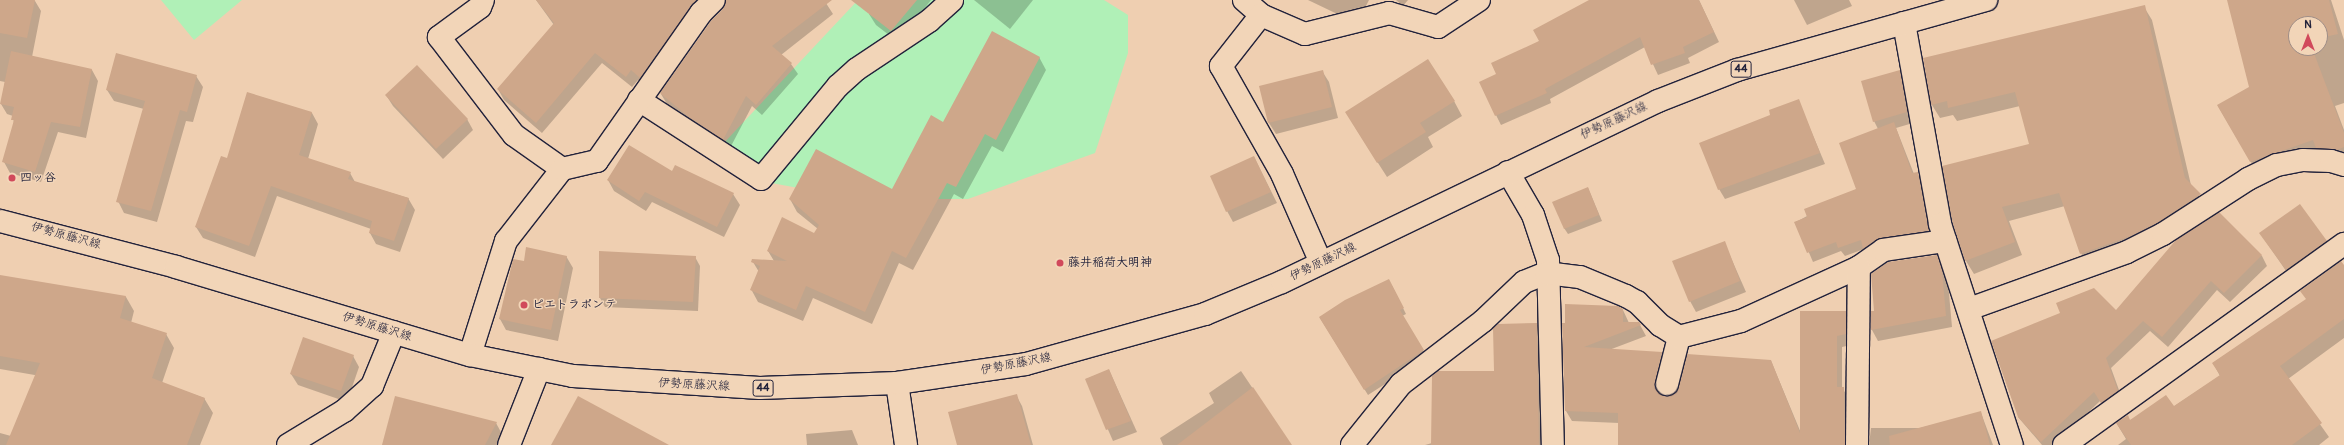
<!DOCTYPE html>
<html>
<head>
<meta charset="utf-8">
<style>
	body { margin:0 }
	#map { position:relative; width:2344px; height:445px; overflow:hidden; background:#efcfb1; font-family:Pangolin,"Klee One",sans-serif }
	div>[style] { position:absolute }
	[style*='--x'] { left:calc(var(--x)*1px); top:calc(var(--y)*1px); width:calc(var(--w)*1px); rotate:calc(var(--a)*1deg) }
	.green>* { inset:0; background:#b0f0b7 }
	.shadow>* { inset:0; background:#0003 }
	.building>* { inset:0; background:#cea78a }
	.roads { filter:drop-shadow(1px 0 #22223b) drop-shadow(-1px 0 #22223b) drop-shadow(0 1px #22223b) drop-shadow(0 -1px #22223b) }
	.minor>* { height:22px; margin:-11px; padding:0 11px; transform-origin:11px; border-radius:11px; background:#f2d5b8 }
	.major>* { height:22px; margin:-11px; padding:0 11px; transform-origin:11px; border-radius:11px; background:#f2d5b8 }
	.dots>* { width:11px; height:11px; translate:-50% -50%; box-sizing:border-box; border:2px solid #f2d5b8; border-radius:50% }
	span { translate:-50% -50%; white-space:nowrap; text-align:center; line-height:1.15; -webkit-text-stroke:3px #f2d5b8; paint-order:stroke }
	.shield-label span { padding:1px 3px; background:#f2d5b8; border:1px solid; border-radius:3px; -webkit-text-stroke-width:0 }
	.shield-label { font-size:11px; color:#22223b; font-weight:700 }
	.street-label { font-size:12px; color:#22223b }
	.poi-label { font-size:12px; color:#22223b; font-weight:700 }
	.left { translate:0 -50%; text-align:left }
	.north { position:absolute; left:2288px; top:16px; width:40px; height:40px; box-sizing:border-box; background:#f2d5b8; border:1px solid #9f8d86; border-radius:50%; rotate:0deg; font-size:11px; font-weight:700; line-height:16px; text-align:center; color:#22223b }
	.north::after { content:''; display:block; margin:auto; width:14px; height:18px; background:#d1495b; clip-path:polygon(50% 0,100% 100%,50% 72%,0 100%) }
</style>
</head>
<body>
<div id="map">
	<div class="green">
		<i style="clip-path:polygon(161px 0,242px 0,194px 40px)"></i>
		<i style="clip-path:polygon(858px 0,1104px 0,1128px 15px,1128px 53px,1095px 153px,968px 199px,858px 199px,744px 178px,722px 145px)"></i>
	</div>
	<div class="shadow">
		<i style="clip-path:polygon(0 0,35px 1px,41px 11px,32px 57px,92px 70px,98px 81px,86px 138px,58px 132px,41px 182px,10px 173px,4px 162px,14px 124px,13px 116px,7px 114px,1px 104px,5px 82px,0 81px)"></i>
		<i style="clip-path:polygon(536px 0,715px 0,647px 88px,638px 80px,632px 87px,602px 63px,542px 133px,504px 100px,498px 89px,554px 25px)"></i>
		<i style="clip-path:polygon(723px 0,824px 0,833px 14px,781px 55px,791px 64px,798px 74px,762px 115px,752px 106px,729px 150px,696px 128px,667px 104px,661px 94px,724px 9px,726px 1px)"></i>
		<i style="clip-path:polygon(879px 0,931px 0,898px 42px,876px 25px,869px 14px)"></i>
		<i style="clip-path:polygon(974px 0,1033px 0,1010px 29px)"></i>
		<i style="clip-path:polygon(1308px 0,1369px 0,1359px 20px,1354px 22px)"></i>
		<i style="clip-path:polygon(1396px 0,1408px 0,1403px 6px)"></i>
		<i style="clip-path:polygon(1591px 0,1699px 0,1719px 42px,1688px 58px,1690px 63px,1658px 75px,1645px 47px,1550px 99px,1551px 103px,1501px 125px,1496px 115px,1498px 74px)"></i>
		<i style="clip-path:polygon(1794px 0,1849px 0,1852px 6px,1807px 25px)"></i>
		<i style="clip-path:polygon(evenodd,2228px 0,2331px 0,2344px 40px,2344px 103px,2335px 106px,2344px 130px,2344px 160px,2257px 172px,2218px 106px,2250px 87px,2228px 0,2296px 24px,2320px 24px,2320px 48px,2296px 48px,2296px 24px)"></i>
		<i style="clip-path:polygon(2144px 7px,2152px 20px,2191px 185px,2208px 208px,2089px 267px,2081px 253px,2065px 206px,2009px 221px,2022px 255px,1974px 274px,1966px 261px,1953px 221px,2030px 145px,2020px 106px,1957px 121px,1953px 115px,1940px 118px,1932px 105px,1924px 59px)"></i>
		<i style="clip-path:polygon(1039px 57px,1046px 70px,1003px 152px,992px 146px,963px 199px,954px 194px,913px 270px,899px 263px,872px 324px,813px 298px,803px 321px,758px 302px,751px 289px,759px 272px,753px 262px,774px 261px,768px 251px,814px 234px,818px 229px,797px 212px,790px 199px,893px 190px,944px 123px)"></i>
		<i style="clip-path:polygon(1322px 71px,1329px 82px,1338px 118px,1276px 134px,1269px 123px,1260px 87px)"></i>
		<i style="clip-path:polygon(1899px 71px,1906px 82px,1913px 123px,1896px 128px,1914px 174px,1917px 173px,1923px 182px,1934px 240px,1869px 258px,1864px 249px,1845px 256px,1841px 251px,1813px 262px,1796px 222px,1857px 189px,1878px 129px,1874px 121px)"></i>
		<i style="clip-path:polygon(196px 76px,203px 87px,193px 122px,186px 121px,157px 222px,124px 213px,118px 201px,144px 109px,114px 101px,107px 90px)"></i>
		<i style="clip-path:polygon(248px 93px,312px 113px,318px 124px,308px 159px,350px 173px,355px 182px,408px 198px,415px 210px,400px 252px,376px 244px,370px 233px,371px 229px,277px 196px,255px 257px,203px 238px,196px 227px,228px 159px)"></i>
		<i style="clip-path:polygon(386px 95px,467px 119px,473px 130px,443px 159px,393px 106px)"></i>
		<i style="clip-path:polygon(1798px 100px,1825px 164px,1725px 199px,1719px 189px,1772px 116px)"></i>
		<i style="clip-path:polygon(1454px 101px,1462px 116px,1428px 137px,1433px 147px,1387px 177px,1355px 127px)"></i>
		<i style="clip-path:polygon(1254px 157px,1277px 203px,1233px 222px,1227px 211px)"></i>
		<i style="clip-path:polygon(672px 173px,733px 194px,740px 205px,724px 237px,652px 202px,646px 211px,614px 191px,608px 180px)"></i>
		<i style="clip-path:polygon(1588px 188px,1602px 221px,1568px 234px,1564px 228px)"></i>
		<i style="clip-path:polygon(2219px 214px,2262px 256px,2267px 266px,2230px 302px,2217px 290px,2168px 347px,2150px 331px,2111px 368px,2123px 401px,2108px 412px,2100px 401px,2054px 445px,2042px 445px,2018px 417px,2116px 311px)"></i>
		<i style="clip-path:polygon(2260px 233px,2326px 241px,2332px 253px,2293px 281px)"></i>
		<i style="clip-path:polygon(1724px 242px,1746px 292px,1696px 312px,1690px 301px)"></i>
		<i style="clip-path:polygon(566px 256px,573px 268px,558px 341px,506px 330px,500px 319px,514px 260px,524px 263px)"></i>
		<i style="clip-path:polygon(1936px 256px,1948px 282px,1952px 327px,1878px 341px,1872px 330px,1875px 312px)"></i>
		<i style="clip-path:polygon(695px 257px,700px 266px,698px 311px,605px 307px,600px 298px)"></i>
		<i style="clip-path:polygon(2344px 266px,2344px 338px,2288px 379px,2329px 437px,2319px 445px,2118px 445px,2126px 439px,2117px 424px,2173px 407px,2220px 376px,2213px 363px,2307px 300px)"></i>
		<i style="clip-path:polygon(0 276px,126px 297px,134px 311px,131px 323px,166px 334px,174px 348px,162px 383px,204px 398px,213px 413px,200px 445px,0 445px,0 433px,11px 436px,75px 382px,0 369px)"></i>
		<i style="clip-path:polygon(1392px 286px,1406px 314px,1402px 316px,1427px 357px,1368px 395px,1320px 318px)"></i>
		<i style="clip-path:polygon(evenodd,1623px 310px,1629px 323px,1639px 323px,1646px 336px,1609px 350px,1662px 353px,1668px 364px,1661px 395px,1663px 397px,1771px 361px,1801px 433px,1845px 312px,1851px 322px,1851px 345px,1842px 347px,1842px 388px,1849px 398px,1850px 445px,1619px 445px,1619px 423px,1572px 421px,1566px 411px,1563px 324px,1623px 310px,1659px 362px,1661px 362px,1655px 392px,1653px 392px,1659px 362px)"></i>
		<i style="clip-path:polygon(1537px 324px,1543px 335px,1543px 445px,1425px 445px,1432px 443px)"></i>
		<i style="clip-path:polygon(353px 356px,359px 367px,347px 402px,298px 385px,291px 374px)"></i>
		<i style="clip-path:polygon(1109px 370px,1137px 432px,1113px 441px,1086px 379px)"></i>
		<i style="clip-path:polygon(1241px 371px,1291px 445px,1163px 445px,1160px 438px,1214px 403px,1209px 393px)"></i>
		<i style="clip-path:polygon(1016px 395px,1022px 406px,1033px 445px,958px 445px)"></i>
		<i style="clip-path:polygon(1981px 413px,1993px 445px,1869px 445px,1871px 428px,1920px 428px)"></i>
		<i style="clip-path:polygon(496px 423px,502px 434px,497px 445px,383px 445px)"></i>
		<i style="clip-path:polygon(852px 430px,858px 445px,807px 445px,806px 434px)"></i>
	</div>
	<div class="building">
		<i style="clip-path:polygon(0 0,35px 0,27px 38px,0 33px)"></i>
		<i style="clip-path:polygon(536px 0,696px 0,640px 78px,631px 70px,626px 77px,595px 53px,536px 123px,497px 89px,554px 23px)"></i>
		<i style="clip-path:polygon(726px 0,832px 0,772px 46px,792px 63px,756px 105px,746px 96px,723px 140px,689px 117px,660px 93px,711px 21px,723px 9px)"></i>
		<i style="clip-path:polygon(851px 0,917px 0,891px 31px)"></i>
		<i style="clip-path:polygon(1589px 0,1699px 0,1714px 32px,1683px 47px,1685px 53px,1651px 65px,1640px 37px,1545px 89px,1547px 93px,1495px 116px,1479px 82px,1496px 74px,1491px 63px,1539px 41px,1533px 30px)"></i>
		<i style="clip-path:polygon(2227px 0,2329px 0,2338px 34px,2320px 38px,2320px 24px,2296px 24px,2296px 48px,2312px 48px,2344px 133px,2344px 147px,2337px 150px,2316px 148px,2313px 140px,2250px 162px,2217px 105px,2249px 87px)"></i>
		<i style="clip-path:polygon(2145px 5px,2185px 178px,2201px 194px,2157px 223px,2131px 236px,2080px 254px,2059px 193px,2002px 207px,2015px 242px,1965px 261px,1952px 221px,1942px 166px,2029px 144px,2015px 92px,1948px 108px,1947px 101px,1931px 105px,1923px 58px)"></i>
		<i style="clip-path:polygon(992px 31px,1040px 57px,996px 140px,985px 134px,956px 187px,947px 183px,906px 258px,892px 251px,865px 312px,806px 286px,796px 310px,750px 290px,760px 266px,751px 262px,752px 259px,787px 261px,767px 251px,782px 217px,814px 233px,819px 225px,789px 199px,816px 149px,892px 189px,931px 115px,943px 122px)"></i>
		<i style="clip-path:polygon(11px 51px,92px 69px,80px 127px,51px 122px,35px 172px,2px 162px,14px 120px,11px 120px,14px 107px,0 104px)"></i>
		<i style="clip-path:polygon(116px 53px,197px 75px,187px 112px,180px 110px,151px 211px,116px 202px,145px 101px,106px 90px)"></i>
		<i style="clip-path:polygon(1428px 59px,1455px 101px,1420px 123px,1426px 132px,1377px 163px,1345px 112px)"></i>
		<i style="clip-path:polygon(417px 65px,468px 119px,436px 149px,385px 95px)"></i>
		<i style="clip-path:polygon(1323px 70px,1332px 107px,1268px 123px,1259px 86px)"></i>
		<i style="clip-path:polygon(1900px 70px,1907px 112px,1873px 122px,1861px 81px)"></i>
		<i style="clip-path:polygon(247px 92px,312px 112px,299px 155px,351px 172px,348px 179px,409px 198px,394px 241px,369px 233px,372px 221px,271px 186px,249px 246px,195px 227px,221px 156px,227px 158px)"></i>
		<i style="clip-path:polygon(1799px 99px,1820px 153px,1718px 190px,1699px 143px,1770px 115px,1769px 110px)"></i>
		<i style="clip-path:polygon(1894px 122px,1912px 173px,1918px 172px,1929px 231px,1881px 238px,1863px 249px,1861px 240px,1838px 248px,1836px 242px,1807px 253px,1794px 222px,1807px 217px,1804px 209px,1856px 189px,1839px 143px)"></i>
		<i style="clip-path:polygon(629px 145px,672px 171px,675px 165px,734px 193px,717px 227px,645px 192px,639px 201px,607px 180px)"></i>
		<i style="clip-path:polygon(1254px 156px,1271px 192px,1226px 212px,1210px 176px)"></i>
		<i style="clip-path:polygon(1588px 187px,1599px 215px,1564px 229px,1552px 202px)"></i>
		<i style="clip-path:polygon(2300px 204px,2327px 241px,2286px 270px,2259px 233px)"></i>
		<i style="clip-path:polygon(2219px 212px,2262px 255px,2224px 293px,2211px 281px,2162px 337px,2143px 321px,2106px 358px,2118px 391px,2101px 403px,2094px 392px,2041px 442px,2018px 417px,1991px 341px,2060px 313px,2056px 303px,2094px 288px,2116px 310px,2176px 240px)"></i>
		<i style="clip-path:polygon(1725px 241px,1740px 281px,1689px 302px,1672px 261px)"></i>
		<i style="clip-path:polygon(526px 247px,567px 256px,551px 330px,499px 319px,513px 259px,524px 261px)"></i>
		<i style="clip-path:polygon(599px 251px,696px 256px,693px 302px,599px 298px)"></i>
		<i style="clip-path:polygon(1937px 255px,1942px 270px,1946px 316px,1871px 330px,1871px 311px,1874px 311px,1871px 274px,1888px 262px)"></i>
		<i style="clip-path:polygon(2341px 261px,2344px 265px,2344px 319px,2280px 366px,2322px 423px,2292px 445px,2131px 445px,2116px 423px,2128px 415px,2130px 420px,2166px 395px,2174px 406px,2220px 375px,2212px 363px,2306px 299px,2300px 291px)"></i>
		<i style="clip-path:polygon(0 275px,126px 296px,120px 318px,167px 333px,152px 378px,205px 398px,187px 445px,6px 445px,40px 363px,0 356px)"></i>
		<i style="clip-path:polygon(1389px 279px,1404px 308px,1400px 310px,1424px 350px,1364px 390px,1319px 317px,1345px 300px)"></i>
		<i style="clip-path:polygon(1565px 304px,1618px 306px,1623px 309px,1623px 322px,1639px 322px,1641px 325px,1584px 347px,1662px 352px,1655px 387px,1664px 396px,1676px 392px,1687px 354px,1771px 360px,1800px 433px,1800px 311px,1846px 311px,1846px 334px,1837px 336px,1837px 387px,1844px 387px,1845px 445px,1618px 445px,1618px 413px,1565px 411px,1562px 323px,1565px 323px)"></i>
		<i style="clip-path:polygon(1537px 323px,1539px 445px,1431px 445px,1432px 376px,1438px 371px,1494px 371px,1493px 328px,1498px 324px)"></i>
		<i style="clip-path:polygon(303px 337px,354px 355px,341px 391px,290px 374px)"></i>
		<i style="clip-path:polygon(1109px 369px,1131px 421px,1106px 430px,1085px 379px)"></i>
		<i style="clip-path:polygon(1253px 387px,1292px 445px,1177px 445px)"></i>
		<i style="clip-path:polygon(1017px 394px,1031px 445px,957px 445px,948px 412px)"></i>
		<i style="clip-path:polygon(395px 396px,497px 422px,485px 445px,382px 445px)"></i>
		<i style="clip-path:polygon(578px 396px,669px 445px,551px 445px)"></i>
		<i style="clip-path:polygon(1981px 411px,1990px 445px,1890px 445px,1889px 436px)"></i>
	</div>
	<div class="roads">
		<div class="minor">
			<i style="--x:483;--y:0;--w:8;--a:113"></i>
			<i style="--x:480;--y:7;--w:51;--a:143.8"></i>
			<i style="--x:439;--y:37;--w:123;--a:52.6"></i>
			<i style="--x:514;--y:135;--w:59;--a:35.3"></i>
			<i style="--x:1244;--y:0;--w:23;--a:41"></i>
			<i style="--x:1261;--y:15;--w:48;--a:23.4"></i>
			<i style="--x:1305;--y:34;--w:87;--a:-14"></i>
			<i style="--x:1389;--y:13;--w:51;--a:15.9"></i>
			<i style="--x:1438;--y:27;--w:49;--a:-33.4"></i>
			<i style="--x:1261;--y:15;--w:65;--a:128.1"></i>
			<i style="--x:1221;--y:66;--w:124;--a:60.5"></i>
			<i style="--x:1282;--y:174;--w:97;--a:66.3"></i>
			<i style="--x:1904;--y:23;--w:204;--a:79.8"></i>
			<i style="--x:1940;--y:224;--w:232;--a:72"></i>
			<i style="--x:639;--y:100;--w:145;--a:32.9"></i>
			<i style="--x:761;--y:179;--w:121;--a:-50.4"></i>
			<i style="--x:838;--y:86;--w:25;--a:-42"></i>
			<i style="--x:857;--y:69;--w:87;--a:-33.7"></i>
			<i style="--x:929;--y:21;--w:31;--a:-42"></i>
			<i style="--x:1508;--y:172;--w:50;--a:59.8"></i>
			<i style="--x:1533;--y:215;--w:47;--a:71.6"></i>
			<i style="--x:1548;--y:260;--w:185;--a:88.5"></i>
			<i style="--x:1969;--y:309;--w:168;--a:-19.8"></i>
			<i style="--x:2127;--y:252;--w:40;--a:-26.6"></i>
			<i style="--x:2163;--y:234;--w:101;--a:-32.9"></i>
			<i style="--x:2248;--y:179;--w:32;--a:-26"></i>
			<i style="--x:2277;--y:165;--w:26;--a:-11"></i>
			<i style="--x:2303;--y:160;--w:28;--a:2"></i>
			<i style="--x:2331;--y:161;--w:14;--a:17"></i>
			<i style="--x:470;--y:355;--w:120;--a:-72.5"></i>
			<i style="--x:506;--y:241;--w:91;--a:-52.1"></i>
			<i style="--x:562;--y:169;--w:36;--a:-13"></i>
			<i style="--x:597;--y:161;--w:181;--a:-54.9"></i>
			<i style="--x:701;--y:13;--w:18;--a:-45"></i>
			<i style="--x:897;--y:383;--w:63;--a:81.7"></i>
			<i style="--x:1667;--y:384;--w:49;--a:-75.7"></i>
			<i style="--x:288;--y:445;--w:66;--a:-31.3"></i>
			<i style="--x:344;--y:411;--w:38;--a:-42"></i>
			<i style="--x:372;--y:386;--w:58;--a:-67.8"></i>
			<i style="--x:509;--y:445;--w:82;--a:-68.5"></i>
			<i style="--x:1352;--y:445;--w:78;--a:-51.2"></i>
			<i style="--x:1401;--y:384;--w:103;--a:-37.5"></i>
			<i style="--x:1483;--y:321;--w:57;--a:-43.6"></i>
			<i style="--x:1524;--y:282;--w:24;--a:-22"></i>
			<i style="--x:1546;--y:273;--w:34;--a:7"></i>
			<i style="--x:1580;--y:277;--w:50;--a:22.4"></i>
			<i style="--x:1626;--y:296;--w:13;--a:29"></i>
			<i style="--x:1637;--y:302;--w:33;--a:45"></i>
			<i style="--x:1660;--y:325;--w:22;--a:32"></i>
			<i style="--x:1679;--y:337;--w:64;--a:-14.5"></i>
			<i style="--x:1741;--y:321;--w:130;--a:-24.6"></i>
			<i style="--x:1859;--y:267;--w:29;--a:-35"></i>
			<i style="--x:1883;--y:250;--w:63;--a:-8.3"></i>
			<i style="--x:1857;--y:445;--w:178;--a:-89.4"></i>
			<i style="--x:2064;--y:445;--w:345;--a:-35.7"></i>
		</div>
		<div class="major">
			<i style="--x:0;--y:221;--w:182;--a:14.6"></i>
			<i style="--x:176;--y:267;--w:307;--a:16.7"></i>
			<i style="--x:470;--y:355;--w:105;--a:11.5"></i>
			<i style="--x:573;--y:376;--w:187;--a:3.7"></i>
			<i style="--x:760;--y:388;--w:137;--a:-2.1"></i>
			<i style="--x:897;--y:383;--w:130;--a:-8.4"></i>
			<i style="--x:1026;--y:364;--w:186;--a:-15.6"></i>
			<i style="--x:1205;--y:314;--w:83;--a:-22.6"></i>
			<i style="--x:1282;--y:282;--w:417;--a:-25.7"></i>
			<i style="--x:1658;--y:101;--w:85;--a:-21.4"></i>
			<i style="--x:1737;--y:70;--w:259;--a:-15.7"></i>
		</div>
	</div>
	<div class="dots">
		<i style="left:12px;top:178px;background:#d1495b"></i>
		<i style="left:1060px;top:263px;background:#d1495b"></i>
		<i style="left:524px;top:305px;background:#d1495b"></i>
	</div>
	<div class="shield-label">
		<span style="left:1741px;top:69px">44</span>
		<span style="left:763px;top:388px">44</span>
	</div>
	<div class="street-label">
		<span style="left:1614px;top:121px;rotate:-25deg">伊勢原藤沢線</span>
		<span style="left:66px;top:236px;rotate:15deg">伊勢原藤沢線</span>
		<span style="left:1323px;top:262px;rotate:-26deg">伊勢原藤沢線</span>
		<span style="left:377px;top:327px;rotate:17deg">伊勢原藤沢線</span>
		<span style="left:1016px;top:364px;rotate:-11deg">伊勢原藤沢線</span>
		<span style="left:694px;top:385px;rotate:3deg">伊勢原藤沢線</span>
	</div>
	<div class="poi-label">
		<span class="left" style="left:20px;top:178px">四ッ谷</span>
		<span class="left" style="left:1068px;top:263px">藤井稲荷大明神</span>
		<span class="left" style="left:532px;top:305px">ピエトラポンテ</span>
	</div>
	<div class="north">N</div>
</div>
</body>
</html>
